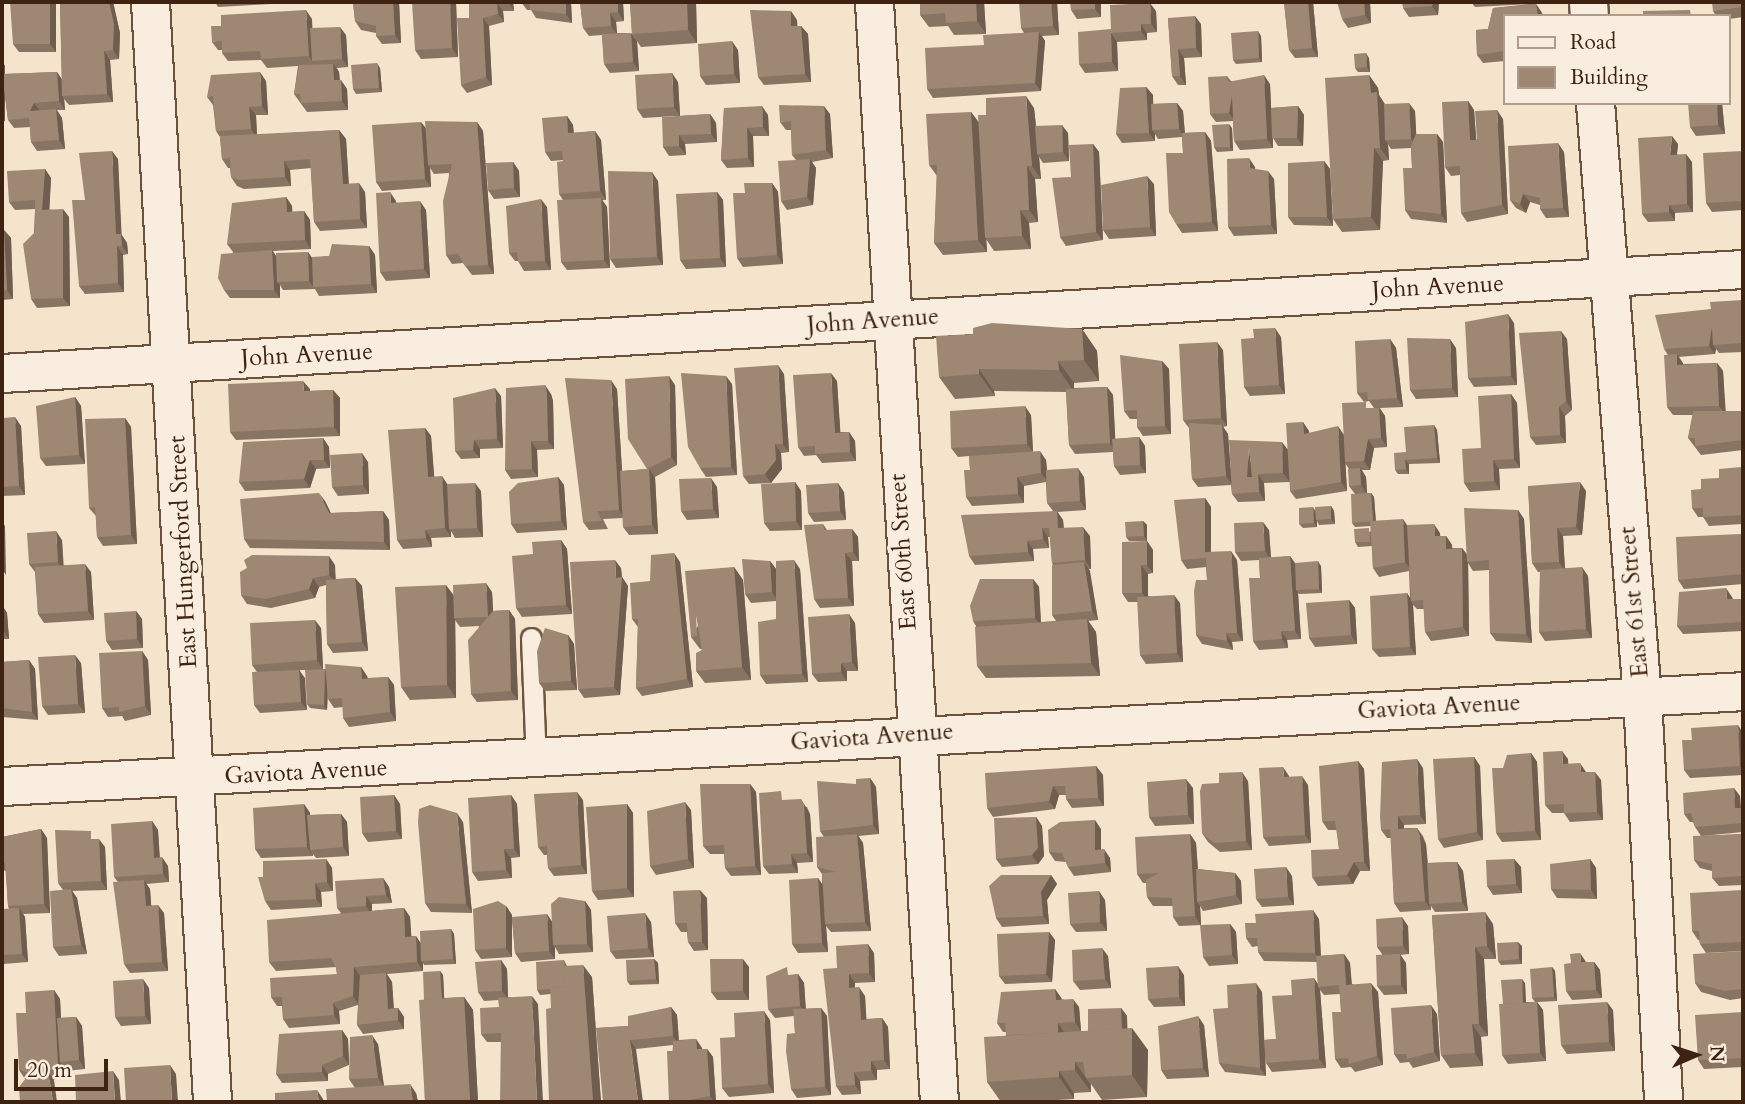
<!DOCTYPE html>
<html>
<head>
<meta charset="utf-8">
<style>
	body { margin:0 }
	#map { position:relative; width:1745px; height:1104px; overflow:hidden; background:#f5e4cc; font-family:Cardo,serif }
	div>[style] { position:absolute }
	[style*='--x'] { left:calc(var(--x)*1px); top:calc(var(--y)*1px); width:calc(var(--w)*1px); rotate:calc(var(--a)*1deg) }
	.roads { filter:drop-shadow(2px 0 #6c5340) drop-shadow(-2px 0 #6c5340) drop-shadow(0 2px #6c5340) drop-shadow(0 -2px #6c5340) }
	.lane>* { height:19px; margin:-9.5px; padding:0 9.5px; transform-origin:9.5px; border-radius:9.5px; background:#f8edde }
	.street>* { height:37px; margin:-18.5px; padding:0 18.5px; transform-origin:18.5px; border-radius:18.5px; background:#f8edde }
	.wall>* { inset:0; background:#887463 }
	.shaded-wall>* { inset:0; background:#6f5e50 }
	.building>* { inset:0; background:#9e8773 }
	span { translate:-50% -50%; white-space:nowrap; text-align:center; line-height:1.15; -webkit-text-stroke:7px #f8edde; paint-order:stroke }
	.street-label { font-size:24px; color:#3f2312 }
	.frame { position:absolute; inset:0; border:4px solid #3f2312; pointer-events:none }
	.legend { position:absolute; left:1503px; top:14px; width:228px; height:91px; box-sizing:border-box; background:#f8edde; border:2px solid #ae9c8c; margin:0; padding:9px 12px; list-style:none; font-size:21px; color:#3f2312 }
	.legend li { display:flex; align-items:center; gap:14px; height:35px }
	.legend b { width:35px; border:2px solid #ae9c8c }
	.north { position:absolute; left:1661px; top:1020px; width:70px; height:70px; -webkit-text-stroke:5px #f8edde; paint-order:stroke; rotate:87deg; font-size:19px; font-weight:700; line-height:28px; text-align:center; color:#3f2312 }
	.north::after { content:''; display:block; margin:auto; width:24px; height:32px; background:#3f2312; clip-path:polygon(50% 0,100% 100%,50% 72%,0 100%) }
	.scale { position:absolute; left:14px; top:1059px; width:94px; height:32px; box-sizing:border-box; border:4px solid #3f2312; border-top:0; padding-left:9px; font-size:21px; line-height:24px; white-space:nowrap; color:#3f2312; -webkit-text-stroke:5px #f8edde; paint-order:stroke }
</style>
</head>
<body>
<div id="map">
	<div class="roads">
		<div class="lane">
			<i style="--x:531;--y:638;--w:122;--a:87.7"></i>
		</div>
		<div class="street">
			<i style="--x:150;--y:2;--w:1102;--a:86.77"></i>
			<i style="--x:874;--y:2;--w:1102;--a:86.62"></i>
			<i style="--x:1588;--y:2;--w:14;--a:86"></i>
			<i style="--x:1595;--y:103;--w:596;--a:85.48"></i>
			<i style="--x:1642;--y:697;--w:406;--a:87"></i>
			<i style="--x:2;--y:373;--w:1744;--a:-3.42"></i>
			<i style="--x:2;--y:786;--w:1744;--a:-3.12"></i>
		</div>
	</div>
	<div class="wall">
		<i style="clip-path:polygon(56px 2px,56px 52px,19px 52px,13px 44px)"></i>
		<i style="clip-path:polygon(60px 2px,113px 2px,120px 33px,119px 59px,110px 60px,113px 102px,69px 105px,64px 99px,65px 110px,57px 110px,62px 118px,65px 149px,37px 151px,31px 142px,30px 127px,14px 128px,8px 120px,5px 96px,5px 121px,2px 122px,2px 61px,5px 66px,5px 74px,57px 72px,62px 80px)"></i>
		<i style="clip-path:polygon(215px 2px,306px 2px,218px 7px)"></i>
		<i style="clip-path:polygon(353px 2px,399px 2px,401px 43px,382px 44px,376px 36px,376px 33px,361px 30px,355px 21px)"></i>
		<i style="clip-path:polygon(456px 2px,458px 57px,421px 59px,415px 50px)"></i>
		<i style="clip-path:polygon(469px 2px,513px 2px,514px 11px,503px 11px,504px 22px,489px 26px,492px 85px,467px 93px,461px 85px,469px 18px)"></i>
		<i style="clip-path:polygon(521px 2px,571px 2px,572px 23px,536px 18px,531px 10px,527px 10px)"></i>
		<i style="clip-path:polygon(580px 2px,623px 2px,624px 21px,616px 22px,617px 33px,631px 33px,637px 41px,639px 71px,610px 73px,604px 64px,602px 35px,589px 36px,583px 28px)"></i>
		<i style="clip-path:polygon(630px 2px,696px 2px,697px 43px,641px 47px,632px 34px)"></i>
		<i style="clip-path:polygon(703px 2px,729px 2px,704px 4px)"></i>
		<i style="clip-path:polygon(920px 2px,984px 2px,986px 34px,954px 35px,948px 26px,929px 27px,920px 15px)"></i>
		<i style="clip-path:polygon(1057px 2px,1059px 35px,1042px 36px,1045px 41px,1041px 91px,933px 98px,927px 89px,984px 45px,1024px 33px,1021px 28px)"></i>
		<i style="clip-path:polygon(1101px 2px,1101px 17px,1077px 19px,1071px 10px)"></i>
		<i style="clip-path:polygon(1242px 2px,1270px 2px,1243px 4px)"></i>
		<i style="clip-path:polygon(1284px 2px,1313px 2px,1318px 57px,1295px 58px,1289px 50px)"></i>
		<i style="clip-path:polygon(1370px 2px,1371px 23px,1348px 28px,1342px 19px)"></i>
		<i style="clip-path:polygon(1439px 2px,1438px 15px,1409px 17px,1403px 8px)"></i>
		<i style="clip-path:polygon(1471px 2px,1546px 2px,1547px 4px,1536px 4px,1542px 13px,1543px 16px,1505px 16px,1505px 61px,1483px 63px,1477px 55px,1476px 30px,1488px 29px,1493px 8px,1532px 4px,1475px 7px)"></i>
		<i style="clip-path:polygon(1743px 2px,1743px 17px,1729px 19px,1729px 16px,1716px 16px,1713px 11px)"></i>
		<i style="clip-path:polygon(1156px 11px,1157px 32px,1147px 33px,1147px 40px,1117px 42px,1118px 71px,1085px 73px,1079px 64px,1111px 29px)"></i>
		<i style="clip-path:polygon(1168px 18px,1201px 24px,1202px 57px,1184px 58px,1186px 85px,1178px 85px,1172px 76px)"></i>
		<i style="clip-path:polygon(312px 19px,312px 28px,346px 35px,348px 67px,337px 68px,339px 72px,340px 80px,347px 89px,348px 110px,307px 112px,294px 94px,298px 66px,267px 68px,261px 60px,228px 61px,222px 53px,222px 50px,218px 50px,212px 42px)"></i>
		<i style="clip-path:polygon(797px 20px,797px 26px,801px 26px,808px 34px,811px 82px,764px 85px,758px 77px)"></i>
		<i style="clip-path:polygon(1261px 36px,1262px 62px,1236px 64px,1233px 60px)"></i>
		<i style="clip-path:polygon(738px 50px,740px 83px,706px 85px,700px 76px)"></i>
		<i style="clip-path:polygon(1369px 58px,1370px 72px,1358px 72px,1355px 68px)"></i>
		<i style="clip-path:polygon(380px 68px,382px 92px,356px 94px,353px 89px)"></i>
		<i style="clip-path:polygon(1369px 75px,1378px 88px,1379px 95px,1385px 104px,1415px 111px,1416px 134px,1437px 134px,1443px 142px,1447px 223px,1411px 219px,1405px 210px,1412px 168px,1411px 148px,1391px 149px,1388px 144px,1389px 160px,1383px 161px,1380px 230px,1342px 232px,1333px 219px)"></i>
		<i style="clip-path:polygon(1227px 76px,1231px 81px,1270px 84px,1271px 108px,1298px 106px,1304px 115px,1303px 146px,1278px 146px,1273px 138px,1273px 148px,1240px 150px,1234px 141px,1233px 121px,1216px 122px,1210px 114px)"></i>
		<i style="clip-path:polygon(266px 81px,268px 115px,256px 115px,257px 135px,339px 130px,346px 139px,349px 184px,365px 192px,367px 228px,320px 231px,314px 222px,311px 168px,290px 170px,291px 186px,244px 189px,237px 186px,231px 177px,230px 168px,228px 168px,222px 159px,220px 137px,216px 131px,213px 105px,207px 97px)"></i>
		<i style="clip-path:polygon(678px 82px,680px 116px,710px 114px,716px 123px,717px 142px,685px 144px,686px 155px,669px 156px,663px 147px,676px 116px,643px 118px,637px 109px)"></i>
		<i style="clip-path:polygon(1146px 87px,1153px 95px,1153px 104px,1177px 103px,1183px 111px,1185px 133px,1205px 132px,1211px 141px,1218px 231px,1182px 233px,1176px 224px,1183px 153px,1182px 137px,1158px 139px,1155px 134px,1155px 141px,1122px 143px,1116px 134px)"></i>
		<i style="clip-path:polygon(1468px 101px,1474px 110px,1476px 140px,1503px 119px,1508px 214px,1467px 222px,1461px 213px,1460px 175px,1451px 176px,1445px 167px)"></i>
		<i style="clip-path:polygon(1530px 103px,1558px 104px,1531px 105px)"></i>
		<i style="clip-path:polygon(1722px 103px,1725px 134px,1696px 136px,1690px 127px)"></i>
		<i style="clip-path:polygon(724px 108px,768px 115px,769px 136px,753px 136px,754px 167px,727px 168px,721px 160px)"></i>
		<i style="clip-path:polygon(1034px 108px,1036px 126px,1068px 133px,1069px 161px,1043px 163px,1039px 157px,1041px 179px,1035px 179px,1038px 222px,1029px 223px,1031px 249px,994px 251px,986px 239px,987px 252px,943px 255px,934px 243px,937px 176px,929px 165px,971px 112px,979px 123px)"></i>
		<i style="clip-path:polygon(830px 114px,833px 158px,812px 162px,816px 168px,813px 205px,787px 210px,781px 201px,796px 160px,792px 155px,791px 130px,786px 130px,780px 122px)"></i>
		<i style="clip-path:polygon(567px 116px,573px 125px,574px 133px,595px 131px,601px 140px,606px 200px,602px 200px,607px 207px,610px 268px,567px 270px,561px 262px,563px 200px,559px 194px,563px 160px,551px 161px,545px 152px)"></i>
		<i style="clip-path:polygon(421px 122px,425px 128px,477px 122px,483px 131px,494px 274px,472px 275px,463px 263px,452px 264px,446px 255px,449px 173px,434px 174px,430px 168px,431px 187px,382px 191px,376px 182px)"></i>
		<i style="clip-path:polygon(1232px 128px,1233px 151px,1217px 152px,1214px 147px)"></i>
		<i style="clip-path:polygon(1093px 144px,1099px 152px,1103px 240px,1066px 246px,1060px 237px,1071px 177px)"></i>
		<i style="clip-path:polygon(1678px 144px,1677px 154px,1692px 162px,1693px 212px,1675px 213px,1675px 221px,1648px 222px,1642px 214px)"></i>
		<i style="clip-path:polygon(1743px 151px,1743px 210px,1712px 212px,1706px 203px)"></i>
		<i style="clip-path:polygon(1564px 152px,1569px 217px,1546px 218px,1540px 209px,1540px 205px,1530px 202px,1526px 213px,1516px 208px,1510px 200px)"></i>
		<i style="clip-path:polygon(118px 159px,121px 234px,127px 243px,128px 254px,123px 255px,124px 292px,85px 294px,79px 286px,85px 200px)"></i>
		<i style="clip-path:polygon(1324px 161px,1330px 169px,1333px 226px,1294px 225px,1288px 217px)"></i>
		<i style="clip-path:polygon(513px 162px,519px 171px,520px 197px,494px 199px,488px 190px)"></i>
		<i style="clip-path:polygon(1255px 167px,1255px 169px,1274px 179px,1277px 234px,1234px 236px,1228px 227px)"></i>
		<i style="clip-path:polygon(45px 169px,51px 178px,49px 209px,69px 217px,70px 306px,37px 308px,31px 299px,35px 209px,15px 210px,9px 202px)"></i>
		<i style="clip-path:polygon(658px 181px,663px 265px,616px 268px,610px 259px)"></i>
		<i style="clip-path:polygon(772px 183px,778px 192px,783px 264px,743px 267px,737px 258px,745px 193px)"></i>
		<i style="clip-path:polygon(1154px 184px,1156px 236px,1109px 239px,1103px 230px)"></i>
		<i style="clip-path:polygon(717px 192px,723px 200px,726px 267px,686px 269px,680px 260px)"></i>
		<i style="clip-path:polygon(286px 197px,292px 206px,292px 212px,304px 211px,310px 220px,311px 249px,273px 251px,276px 256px,308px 252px,312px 258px,329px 256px,369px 246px,375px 255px,377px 293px,319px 296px,315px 289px,283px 290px,280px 285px,280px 298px,230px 298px,224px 290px,233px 252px,227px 244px)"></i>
		<i style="clip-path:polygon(396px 201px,396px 203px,426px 210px,430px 278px,386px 281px,380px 272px)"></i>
		<i style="clip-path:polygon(547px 207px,551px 270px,524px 271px,518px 261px,515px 261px,509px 253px)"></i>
		<i style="clip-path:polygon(2px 230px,4px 230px,11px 238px,13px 299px,2px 300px)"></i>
		<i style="clip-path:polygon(1743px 300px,1743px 352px,1719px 353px,1716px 349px,1715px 354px,1678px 357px,1683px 364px,1717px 363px,1723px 371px,1725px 411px,1743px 411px,1743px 450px,1701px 455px,1688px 438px,1693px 415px,1673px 415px,1667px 407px,1668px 355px,1664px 349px,1711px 309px)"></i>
		<i style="clip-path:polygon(1514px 323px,1517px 385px,1474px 387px,1468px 378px)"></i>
		<i style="clip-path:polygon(1082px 329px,1097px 351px,1099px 381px,1074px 383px,1074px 388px,1107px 387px,1113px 395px,1115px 439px,1139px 437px,1145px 446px,1146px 473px,1120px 475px,1114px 466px,1113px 452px,1075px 454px,1069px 445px,1066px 392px,994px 391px,995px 396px,955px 399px,939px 377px)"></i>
		<i style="clip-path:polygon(1281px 337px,1285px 394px,1250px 396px,1244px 387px,1254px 338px)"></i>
		<i style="clip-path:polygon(1390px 339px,1396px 348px,1403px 407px,1380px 408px,1385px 416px,1387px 447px,1374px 448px,1370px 470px,1362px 470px,1366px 477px,1367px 493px,1371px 493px,1374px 497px,1376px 521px,1407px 525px,1440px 533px,1440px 536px,1446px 536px,1452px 545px,1452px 548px,1462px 548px,1467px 555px,1518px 510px,1524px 519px,1532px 643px,1496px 641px,1490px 633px,1489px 570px,1473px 571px,1468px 563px,1469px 636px,1431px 641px,1425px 632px,1424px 609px,1417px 609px,1413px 605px,1416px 655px,1379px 657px,1372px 649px,1407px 593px,1410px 598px,1409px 571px,1379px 577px,1373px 568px,1372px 546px,1358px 547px,1355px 542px,1371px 531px,1371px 526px,1355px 527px,1352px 523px,1355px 494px,1349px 486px,1349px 469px,1345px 463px,1347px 491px,1296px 499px,1290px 491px,1290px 482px,1264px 483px,1265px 501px,1238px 502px,1232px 494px,1231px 485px,1198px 487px,1192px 479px,1189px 428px,1183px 420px,1223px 350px,1227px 426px,1223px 427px,1228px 434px,1230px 468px,1287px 450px,1303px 422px,1309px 433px,1343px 435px,1370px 408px,1374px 408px,1369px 401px,1364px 402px,1357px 393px)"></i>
		<i style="clip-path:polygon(1567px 339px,1572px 410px,1565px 416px,1566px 443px,1536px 445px,1530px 437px)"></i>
		<i style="clip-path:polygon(1456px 348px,1458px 397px,1416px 399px,1410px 390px)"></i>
		<i style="clip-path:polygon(1162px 361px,1169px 369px,1171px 434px,1143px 436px,1137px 427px,1137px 419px,1130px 419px,1124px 411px)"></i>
		<i style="clip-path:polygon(784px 374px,789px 452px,781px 453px,782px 469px,771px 483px,749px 484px,743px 476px)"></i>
		<i style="clip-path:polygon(837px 381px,840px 432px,849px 432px,855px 441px,856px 461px,822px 463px,816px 455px,804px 456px,798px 447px)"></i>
		<i style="clip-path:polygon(732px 384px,737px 475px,706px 477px,700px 468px)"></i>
		<i style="clip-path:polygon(675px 385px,677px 465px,655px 477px,658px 534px,629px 535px,623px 527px,623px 518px,603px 519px,608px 529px,589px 530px,583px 522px,617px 389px,622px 471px,647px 469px)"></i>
		<i style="clip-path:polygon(310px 389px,310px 391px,333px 390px,340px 398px,340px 436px,236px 440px,230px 432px)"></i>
		<i style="clip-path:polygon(551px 394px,553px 401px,554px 449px,537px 450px,538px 477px,511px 479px,505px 470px)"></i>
		<i style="clip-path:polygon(1511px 394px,1517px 403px,1520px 468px,1499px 469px,1500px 490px,1470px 492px,1464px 483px,1481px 448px)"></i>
		<i style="clip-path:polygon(501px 396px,503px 448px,480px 449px,480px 458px,461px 459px,455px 451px)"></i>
		<i style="clip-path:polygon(75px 397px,81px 406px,85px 464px,46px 466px,40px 458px)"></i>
		<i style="clip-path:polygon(1031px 415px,1033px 452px,1046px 460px,1047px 470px,1084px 477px,1086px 510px,1057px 512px,1063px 520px,1064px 528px,1090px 536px,1091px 569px,1089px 569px,1098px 620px,1088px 621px,1096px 632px,1100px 676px,986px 678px,977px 666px,976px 626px,973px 621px,1033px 579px,1039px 587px,1041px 622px,1056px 621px,1052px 615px,1053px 565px,1052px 563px,1050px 537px,1048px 537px,1049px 548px,1033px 549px,1034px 561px,975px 565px,969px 556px,1053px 511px,1047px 503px,1046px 482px,1024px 486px,1024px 503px,972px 506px,966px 497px,970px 470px,969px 456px,958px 457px,951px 448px)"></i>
		<i style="clip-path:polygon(2px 418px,21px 426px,25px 495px,2px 496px)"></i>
		<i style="clip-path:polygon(125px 418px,131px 427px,137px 544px,103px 546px,97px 537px,96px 516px,89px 508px)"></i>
		<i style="clip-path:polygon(1434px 425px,1437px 430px,1440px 463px,1409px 464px,1409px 474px,1398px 474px,1395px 470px,1406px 452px)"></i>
		<i style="clip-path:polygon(425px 428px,431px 436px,434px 477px,447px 484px,481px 491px,483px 537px,455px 538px,451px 531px,451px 537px,431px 538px,432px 547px,403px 549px,397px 540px)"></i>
		<i style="clip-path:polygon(323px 438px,329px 447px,330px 468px,316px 469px,310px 488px,245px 491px,239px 482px)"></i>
		<i style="clip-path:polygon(368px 462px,369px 494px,338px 496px,332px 487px)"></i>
		<i style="clip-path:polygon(1743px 469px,1743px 524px,1709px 526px,1703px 517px,1698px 517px,1692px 508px,1701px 489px,1719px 478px)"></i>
		<i style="clip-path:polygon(558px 477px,564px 485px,567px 530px,517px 533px,511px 524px)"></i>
		<i style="clip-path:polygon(795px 482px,801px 491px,802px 530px,770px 531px,764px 523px)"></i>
		<i style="clip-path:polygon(1528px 486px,1586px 491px,1582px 535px,1563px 536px,1565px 568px,1588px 576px,1592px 638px,1545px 641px,1539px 632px,1540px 572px,1538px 572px,1532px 563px)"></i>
		<i style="clip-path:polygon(717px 487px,719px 518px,687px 520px,681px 511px)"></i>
		<i style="clip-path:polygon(844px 492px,846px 520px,814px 522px,808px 513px)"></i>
		<i style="clip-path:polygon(1205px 498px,1211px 507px,1211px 552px,1237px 560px,1243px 641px,1232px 642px,1233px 650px,1202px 644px,1196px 635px,1207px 580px,1206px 567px,1187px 569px,1181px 560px)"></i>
		<i style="clip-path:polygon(325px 501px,331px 513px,383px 511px,389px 520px,390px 550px,250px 548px,244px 539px)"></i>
		<i style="clip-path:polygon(1331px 506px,1334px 511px,1335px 524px,1319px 525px,1317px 521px,1317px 527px,1303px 528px,1299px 524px,1316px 510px)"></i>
		<i style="clip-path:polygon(1143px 521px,1147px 525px,1147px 541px,1129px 541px,1126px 537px)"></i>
		<i style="clip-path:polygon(823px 524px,827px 530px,852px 529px,858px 537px,859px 561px,852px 561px,854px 606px,820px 608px,814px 599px)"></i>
		<i style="clip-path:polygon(1269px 530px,1271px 558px,1290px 556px,1295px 563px,1321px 566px,1322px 593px,1299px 594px,1298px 593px,1301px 639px,1287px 640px,1288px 648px,1259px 650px,1253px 641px,1260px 578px,1259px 560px,1241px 561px,1235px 552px)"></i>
		<i style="clip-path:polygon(1743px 535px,1743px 584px,1684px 589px,1678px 580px)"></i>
		<i style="clip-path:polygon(62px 540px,63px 565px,91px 572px,94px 620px,44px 623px,38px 614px,35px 572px,29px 564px)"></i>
		<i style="clip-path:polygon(561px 540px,567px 549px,572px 614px,522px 617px,516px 608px,533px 554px)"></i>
		<i style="clip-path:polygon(1147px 541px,1153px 550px,1153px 573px,1148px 574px,1148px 596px,1180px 603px,1183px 662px,1146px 664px,1140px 655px,1138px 602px,1128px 602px,1122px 593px)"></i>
		<i style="clip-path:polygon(770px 561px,776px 569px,800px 569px,808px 682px,766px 684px,760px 675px,776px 619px,776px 601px,751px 603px,745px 594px)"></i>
		<i style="clip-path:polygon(680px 562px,693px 687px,642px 696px,636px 688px,638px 627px,632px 619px,650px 581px)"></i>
		<i style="clip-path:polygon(335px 565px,335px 579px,355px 578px,362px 586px,368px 651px,333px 653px,327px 644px,326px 585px,319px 587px,315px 598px,271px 608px,247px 604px,241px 595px)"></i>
		<i style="clip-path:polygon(734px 567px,743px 580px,751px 680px,705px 683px,696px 671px,702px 649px,700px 649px,691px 637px)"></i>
		<i style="clip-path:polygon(621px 568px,622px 577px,628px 586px,620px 695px,584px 698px,578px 689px)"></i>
		<i style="clip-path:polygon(492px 592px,493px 611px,509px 610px,515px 619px,518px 700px,477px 702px,471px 694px,479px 626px,460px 627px,455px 620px,456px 698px,410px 700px,401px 687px,453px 595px)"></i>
		<i style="clip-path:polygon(1732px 597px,1733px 599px,1743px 599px,1743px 631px,1683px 634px,1677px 626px)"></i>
		<i style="clip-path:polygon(1349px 600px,1355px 608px,1357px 644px,1315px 647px,1309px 638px)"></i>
		<i style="clip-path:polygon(2px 605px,7px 613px,9px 639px,2px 639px)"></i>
		<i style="clip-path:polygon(136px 611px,142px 619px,143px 648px,112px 650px,106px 641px)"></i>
		<i style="clip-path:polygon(855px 623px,858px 671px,847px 671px,847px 681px,818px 682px,812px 674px)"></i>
		<i style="clip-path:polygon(321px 628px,323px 669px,361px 667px,367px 676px,368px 678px,388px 677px,394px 685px,396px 721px,349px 727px,343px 718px,343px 707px,334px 708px,328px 699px,328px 694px,327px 710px,310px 708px,307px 704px,311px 670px,300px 670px,307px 710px,260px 713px,254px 705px,257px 672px,252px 665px)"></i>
		<i style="clip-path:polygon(568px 635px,574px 644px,577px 690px,545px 691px,539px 683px)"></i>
		<i style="clip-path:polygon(142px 651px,148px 660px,151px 715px,125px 721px,122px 716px,108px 717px,102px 708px)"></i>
		<i style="clip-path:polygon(29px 660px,35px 669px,38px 720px,2px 717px,2px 662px)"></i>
		<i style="clip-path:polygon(81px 663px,85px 713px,48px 715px,42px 706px)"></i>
		<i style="clip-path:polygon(1743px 733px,1743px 775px,1690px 778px,1684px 770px,1692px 740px)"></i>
		<i style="clip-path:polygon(1531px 753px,1537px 762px,1541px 840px,1502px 842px,1496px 833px,1503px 768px)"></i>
		<i style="clip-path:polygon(1474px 757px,1480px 766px,1483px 840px,1444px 848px,1438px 839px)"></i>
		<i style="clip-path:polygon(1568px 759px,1568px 764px,1601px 780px,1603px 820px,1570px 822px,1564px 813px,1552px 813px,1545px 805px)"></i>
		<i style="clip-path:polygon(1358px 761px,1364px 769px,1370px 871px,1360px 871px,1353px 884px,1318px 886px,1312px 877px,1339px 849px,1337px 830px,1328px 830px,1322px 821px)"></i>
		<i style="clip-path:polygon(1096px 766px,1103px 775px,1104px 806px,1072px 808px,1066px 799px,1066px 795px,1059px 795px,1055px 809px,993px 817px,987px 808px)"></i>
		<i style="clip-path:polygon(1423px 768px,1426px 824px,1404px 825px,1404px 828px,1417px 828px,1423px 836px,1426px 844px,1428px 863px,1457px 862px,1463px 871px,1468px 911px,1435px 912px,1431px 906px,1431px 910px,1400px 912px,1394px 903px,1391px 838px,1387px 838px,1381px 830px)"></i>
		<i style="clip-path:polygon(1289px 776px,1289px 777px,1308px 785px,1311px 843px,1269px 846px,1263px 837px)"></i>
		<i style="clip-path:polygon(870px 778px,876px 787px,879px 834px,858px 836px,863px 843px,871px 931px,831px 932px,826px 926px,828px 952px,798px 953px,792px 944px,818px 878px,822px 884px,822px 874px,817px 867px,824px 837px,820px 831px,856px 784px)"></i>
		<i style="clip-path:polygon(1248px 781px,1252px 850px,1220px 852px,1208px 842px,1202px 833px,1219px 783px)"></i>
		<i style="clip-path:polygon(750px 784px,756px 792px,761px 875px,731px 876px,725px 868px,724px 854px,710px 854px,703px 846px)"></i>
		<i style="clip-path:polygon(1193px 788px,1194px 824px,1155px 826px,1149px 817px)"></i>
		<i style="clip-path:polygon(394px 795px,400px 804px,402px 839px,368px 842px,362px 833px)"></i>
		<i style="clip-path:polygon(511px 795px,517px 804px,520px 857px,511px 858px,512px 878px,478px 881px,472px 872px)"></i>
		<i style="clip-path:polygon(1740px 796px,1741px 808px,1743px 808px,1743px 832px,1702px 836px,1743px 834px,1743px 885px,1719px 886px,1712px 878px,1712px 871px,1700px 868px,1694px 860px,1701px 836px,1695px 827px,1693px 822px,1690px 822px,1684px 814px)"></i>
		<i style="clip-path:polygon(583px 800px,587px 874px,554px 876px,548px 868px,547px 855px,544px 855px,538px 847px)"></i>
		<i style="clip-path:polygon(787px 800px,807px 807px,810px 814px,813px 862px,797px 863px,798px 873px,769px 874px,763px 866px)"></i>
		<i style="clip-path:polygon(304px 804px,310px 813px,310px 815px,341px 814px,347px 822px,349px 856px,316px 858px,313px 854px,313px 856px,261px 858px,255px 849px)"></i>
		<i style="clip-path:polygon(627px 804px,633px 813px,634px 897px,598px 900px,592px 891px)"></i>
		<i style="clip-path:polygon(691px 810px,694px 868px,656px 875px,650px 866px)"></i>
		<i style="clip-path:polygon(1036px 817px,1042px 826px,1044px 856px,1038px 864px,1002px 867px,996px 859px)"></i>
		<i style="clip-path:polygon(152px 821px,158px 830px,160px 858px,168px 866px,169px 882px,146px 884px,150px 889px,151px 905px,164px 913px,168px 971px,130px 973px,124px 964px,118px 882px,114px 877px)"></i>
		<i style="clip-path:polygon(463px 822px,472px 913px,431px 912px,425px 903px)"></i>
		<i style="clip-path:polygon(41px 829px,47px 838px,50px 913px,23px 914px,25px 917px,28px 962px,3px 964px,2px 909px,9px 909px,8px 906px,6px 871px,2px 870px,2px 837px)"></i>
		<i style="clip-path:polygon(1101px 829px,1101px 850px,1110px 858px,1111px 872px,1074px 876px,1068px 867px,1066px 862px,1055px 861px,1049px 852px)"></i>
		<i style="clip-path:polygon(1190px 834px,1196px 843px,1198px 869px,1235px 873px,1241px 881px,1242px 904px,1203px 911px,1200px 906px,1201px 925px,1179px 926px,1173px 917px,1173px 906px,1153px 906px,1147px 897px,1146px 883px,1143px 883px,1137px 874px)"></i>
		<i style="clip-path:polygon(96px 839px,105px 847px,107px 890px,72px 891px,77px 898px,87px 954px,59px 956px,53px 947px,63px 890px,58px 883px)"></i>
		<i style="clip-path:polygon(326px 859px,332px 868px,333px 891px,321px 892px,322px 907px,271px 910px,265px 901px,263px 877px)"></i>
		<i style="clip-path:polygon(1514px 859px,1521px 867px,1522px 893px,1493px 895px,1487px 886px)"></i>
		<i style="clip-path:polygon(1590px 859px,1596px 868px,1597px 899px,1557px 898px,1551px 889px)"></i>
		<i style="clip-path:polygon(1051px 875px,1057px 884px,1047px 900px,1049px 924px,1002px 927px,996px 918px)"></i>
		<i style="clip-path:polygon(1292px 876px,1294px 905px,1262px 907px,1256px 899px)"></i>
		<i style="clip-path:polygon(383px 878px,389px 887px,392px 903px,372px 904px,372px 911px,404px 908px,410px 917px,411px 936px,416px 936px,420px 943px,451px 929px,454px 934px,456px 964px,424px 965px,423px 963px,423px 971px,387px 974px,392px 982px,394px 1008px,398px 1008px,404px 1017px,404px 1029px,363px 1034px,357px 1025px,358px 1005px,339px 1011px,340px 1024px,289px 1028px,283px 1019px,282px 1006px,277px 1006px,271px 997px,337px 974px,336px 967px,276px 971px,269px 962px,341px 913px,337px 908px)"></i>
		<i style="clip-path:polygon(1743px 890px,1743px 951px,1706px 953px,1700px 944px,1699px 940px,1698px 940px,1692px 931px)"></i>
		<i style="clip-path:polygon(707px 898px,708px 950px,694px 951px,688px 942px,687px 932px,681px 932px,675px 923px)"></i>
		<i style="clip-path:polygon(1105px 900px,1107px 931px,1076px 932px,1070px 924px)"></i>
		<i style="clip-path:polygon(585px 901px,591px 910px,593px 952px,559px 954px,555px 947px,555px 959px,521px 962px,515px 953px,512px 919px,512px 957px,481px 959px,475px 950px,506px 906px,512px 915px,512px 917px,552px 922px)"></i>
		<i style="clip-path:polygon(1432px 915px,1493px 924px,1496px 959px,1484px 959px,1488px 1036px,1481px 1037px,1483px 1066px,1450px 1068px,1441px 1055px)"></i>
		<i style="clip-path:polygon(1319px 919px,1321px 956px,1344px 954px,1350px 963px,1352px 984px,1378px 992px,1383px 1065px,1355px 1072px,1351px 1067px,1341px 1068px,1335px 1059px,1341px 1012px,1340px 994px,1324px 995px,1320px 990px,1326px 1068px,1272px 1072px,1266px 1063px,1265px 1054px,1266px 1076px,1225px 1072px,1219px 1063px,1228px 1008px,1262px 992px,1264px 1040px,1276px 1039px,1292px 995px,1318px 984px,1317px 962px,1264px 961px,1258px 952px,1258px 946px,1252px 947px,1246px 938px)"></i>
		<i style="clip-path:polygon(651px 922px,654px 957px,616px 959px,610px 951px)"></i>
		<i style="clip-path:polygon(1230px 924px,1236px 932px,1238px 964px,1209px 966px,1203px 957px)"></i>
		<i style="clip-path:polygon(1408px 926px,1409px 954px,1400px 955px,1406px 963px,1407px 994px,1384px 995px,1377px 986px,1382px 954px,1377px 947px)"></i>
		<i style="clip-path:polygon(1049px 932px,1055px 940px,1052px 982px,1005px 984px,999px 976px)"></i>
		<i style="clip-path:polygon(1522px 946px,1522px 964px,1501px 965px,1498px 961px)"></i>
		<i style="clip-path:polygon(1743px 951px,1743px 998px,1730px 1000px,1701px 992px,1695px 983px)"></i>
		<i style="clip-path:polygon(874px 953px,875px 982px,855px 983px,855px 988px,865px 996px,866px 1019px,882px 1018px,888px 1027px,890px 1069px,877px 1070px,877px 1080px,860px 1081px,861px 1094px,842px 1095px,836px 1086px,837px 968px)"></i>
		<i style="clip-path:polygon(1108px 956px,1111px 988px,1080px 990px,1073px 981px)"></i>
		<i style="clip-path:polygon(654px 959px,658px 963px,659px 984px,630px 985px,627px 981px)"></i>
		<i style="clip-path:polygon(501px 960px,507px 969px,508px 997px,538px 1004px,501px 1042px,487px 1042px,481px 1034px,499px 1007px,499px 1000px,484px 1001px,478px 992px)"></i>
		<i style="clip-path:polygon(564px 960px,567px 966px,592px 977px,601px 1102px,549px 1102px,551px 1008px,551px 994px,540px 995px,537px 990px)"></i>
		<i style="clip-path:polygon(1586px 962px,1594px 962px,1600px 970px,1602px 998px,1572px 1000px,1566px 991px)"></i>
		<i style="clip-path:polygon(749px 967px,749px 1000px,717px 1000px,711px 992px)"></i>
		<i style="clip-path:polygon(1552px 967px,1555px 971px,1557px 1001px,1537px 1002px,1543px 1010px,1546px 1061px,1508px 1064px,1502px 1055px,1503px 1004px,1525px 983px,1526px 1002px,1535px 1002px,1532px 998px)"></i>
		<i style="clip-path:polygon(440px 971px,443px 975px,444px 998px,464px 997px,473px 1010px,478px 1102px,425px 1102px,424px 1000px)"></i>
		<i style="clip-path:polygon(798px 974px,804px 983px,806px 1009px,821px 1008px,827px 1016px,831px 1095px,797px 1098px,791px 1089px,795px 1033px,794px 1016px,775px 1018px,768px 1009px,793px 975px)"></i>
		<i style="clip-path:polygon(1184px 975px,1185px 1006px,1154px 1007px,1148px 999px)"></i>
		<i style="clip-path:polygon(149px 988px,151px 1024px,121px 1026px,115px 1017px)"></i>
		<i style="clip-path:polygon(1055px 989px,1062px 999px,1079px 1007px,1081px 1031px,1088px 1031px,1121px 1008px,1127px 1016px,1127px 1028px,1148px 1050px,1147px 1097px,1102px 1100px,1091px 1084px,1091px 1092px,1074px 1093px,1074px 1099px,1022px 1102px,1001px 1102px,987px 1082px,1006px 1036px,1006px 1032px,1003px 1032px,997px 1023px)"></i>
		<i style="clip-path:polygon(54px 990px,60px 999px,61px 1018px,76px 1017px,82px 1026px,85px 1069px,66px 1071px,63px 1067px,64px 1075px,54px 1080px,25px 1079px,19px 1070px)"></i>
		<i style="clip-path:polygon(671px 1007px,677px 1015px,679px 1040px,696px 1039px,702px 1049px,707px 1049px,713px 1057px,716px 1102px,669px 1102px,673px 1045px,636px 1049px,596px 1028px,628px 1026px)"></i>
		<i style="clip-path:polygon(1613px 1010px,1615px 1051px,1567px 1054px,1561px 1045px)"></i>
		<i style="clip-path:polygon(1743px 1012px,1743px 1067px,1704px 1069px,1698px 1060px)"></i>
		<i style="clip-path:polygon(1437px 1014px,1440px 1061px,1413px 1068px,1409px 1062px,1400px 1063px,1394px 1054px)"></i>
		<i style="clip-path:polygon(770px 1020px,774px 1093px,729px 1097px,722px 1088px,735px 1037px)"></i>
		<i style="clip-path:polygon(1204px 1025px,1209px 1077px,1167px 1079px,1161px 1070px)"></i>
		<i style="clip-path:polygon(342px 1030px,348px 1039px,349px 1065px,328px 1074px,328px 1081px,282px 1083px,276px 1074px)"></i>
		<i style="clip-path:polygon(378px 1044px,384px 1086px,416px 1093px,418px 1102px,327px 1102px,355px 1088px,349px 1079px)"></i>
	</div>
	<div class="shaded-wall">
		<i style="clip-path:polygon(50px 2px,56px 2px,56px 52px,50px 44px)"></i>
		<i style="clip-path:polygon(109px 2px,113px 2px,120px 33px,119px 59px,113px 50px)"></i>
		<i style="clip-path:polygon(393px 2px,399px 2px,401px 43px,395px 35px)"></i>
		<i style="clip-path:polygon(450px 2px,456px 2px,458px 57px,452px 48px)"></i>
		<i style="clip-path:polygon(508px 2px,513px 2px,514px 11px)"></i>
		<i style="clip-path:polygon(566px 2px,571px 2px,572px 23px,566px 14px)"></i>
		<i style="clip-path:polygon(618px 2px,623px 2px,624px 21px,618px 12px)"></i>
		<i style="clip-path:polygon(687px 2px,696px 2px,697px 43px,688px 30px)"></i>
		<i style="clip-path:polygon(976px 2px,984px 2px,986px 34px,977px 21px)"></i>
		<i style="clip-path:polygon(1051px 2px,1057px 2px,1059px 35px,1053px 26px)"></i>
		<i style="clip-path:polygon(1095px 2px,1101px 2px,1101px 17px,1095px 9px)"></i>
		<i style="clip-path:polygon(1308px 2px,1313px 2px,1318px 57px,1312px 48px)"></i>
		<i style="clip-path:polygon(1364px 2px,1370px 2px,1371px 23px,1365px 15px)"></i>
		<i style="clip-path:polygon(1433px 2px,1439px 2px,1438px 15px,1432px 6px)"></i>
		<i style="clip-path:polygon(497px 3px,503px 11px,504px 22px,498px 14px)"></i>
		<i style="clip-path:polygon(1150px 3px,1156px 11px,1157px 32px,1151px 24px)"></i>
		<i style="clip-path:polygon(1536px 4px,1542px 13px,1543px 16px,1538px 16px)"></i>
		<i style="clip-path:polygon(306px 10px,312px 19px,314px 61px,312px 61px,315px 65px,309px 56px)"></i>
		<i style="clip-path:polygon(791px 11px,797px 20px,798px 35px,791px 26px)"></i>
		<i style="clip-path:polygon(610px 13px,616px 22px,617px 34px,611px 26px)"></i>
		<i style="clip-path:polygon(1195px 16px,1201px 24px,1202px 57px,1196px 48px)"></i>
		<i style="clip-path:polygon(483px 18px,489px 26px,492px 85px,486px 77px)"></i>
		<i style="clip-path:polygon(1141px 24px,1147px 33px,1147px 40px,1141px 31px)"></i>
		<i style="clip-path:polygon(801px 26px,808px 34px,811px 82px,805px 74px)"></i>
		<i style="clip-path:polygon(340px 27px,346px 35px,348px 67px,342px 59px)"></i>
		<i style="clip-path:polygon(1258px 31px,1261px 36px,1262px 62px,1259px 58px)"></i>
		<i style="clip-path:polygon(1039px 32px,1045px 41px,1041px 91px,1035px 83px)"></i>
		<i style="clip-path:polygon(631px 33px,637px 41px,639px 71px,633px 62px)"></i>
		<i style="clip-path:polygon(1111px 33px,1117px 42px,1118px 71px,1112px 62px)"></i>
		<i style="clip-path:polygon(732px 41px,738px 50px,740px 83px,734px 74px)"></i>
		<i style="clip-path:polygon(1178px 49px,1184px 58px,1186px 85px,1180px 76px)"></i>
		<i style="clip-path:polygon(104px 51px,110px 60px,113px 102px,107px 94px)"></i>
		<i style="clip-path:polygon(1366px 53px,1369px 58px,1370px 72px,1367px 67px)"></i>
		<i style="clip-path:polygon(2px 61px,5px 66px,5px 121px,2px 117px)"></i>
		<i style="clip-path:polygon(377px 63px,380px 68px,382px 92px,379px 88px)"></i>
		<i style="clip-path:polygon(333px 64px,339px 72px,340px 89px,334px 80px)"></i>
		<i style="clip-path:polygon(57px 72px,63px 81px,62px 96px,64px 99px,65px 110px,59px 101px)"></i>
		<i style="clip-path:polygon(260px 72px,266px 81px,268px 115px,262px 106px)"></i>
		<i style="clip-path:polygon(672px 73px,678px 82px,680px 116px,674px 107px)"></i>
		<i style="clip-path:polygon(1264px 75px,1270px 84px,1273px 148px,1267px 139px)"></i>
		<i style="clip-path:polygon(1369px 75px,1378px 88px,1379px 95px,1385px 105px,1385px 140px,1388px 144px,1389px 160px,1380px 148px,1371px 93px)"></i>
		<i style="clip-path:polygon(341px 80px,347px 89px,348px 110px,342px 101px)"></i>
		<i style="clip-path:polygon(1146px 87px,1153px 95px,1154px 130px,1152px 130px,1155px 134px,1155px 141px,1149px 133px)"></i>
		<i style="clip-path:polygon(1026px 96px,1034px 108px,1039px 154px,1037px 154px,1039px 157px,1041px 179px,1032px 166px)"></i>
		<i style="clip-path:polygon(1232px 96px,1235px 121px,1229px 113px)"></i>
		<i style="clip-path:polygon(1468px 101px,1474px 110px,1477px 149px,1470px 140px)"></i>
		<i style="clip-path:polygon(34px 103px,40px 111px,30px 111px)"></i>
		<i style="clip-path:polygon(1177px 103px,1183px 111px,1185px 137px,1179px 129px)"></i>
		<i style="clip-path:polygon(1409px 103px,1415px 111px,1417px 148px,1411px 139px)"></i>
		<i style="clip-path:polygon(1717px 103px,1722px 103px,1725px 134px,1718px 125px)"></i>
		<i style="clip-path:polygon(762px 106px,768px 115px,769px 136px,763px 127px)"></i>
		<i style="clip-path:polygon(824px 106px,830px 114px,833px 158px,826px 150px)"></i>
		<i style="clip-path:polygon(1298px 106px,1304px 115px,1303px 146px,1297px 138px)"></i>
		<i style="clip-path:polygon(249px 107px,256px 115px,257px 138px,251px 129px)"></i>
		<i style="clip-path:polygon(56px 109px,62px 118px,65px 149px,59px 140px)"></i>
		<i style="clip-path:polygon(1497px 110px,1503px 119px,1508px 214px,1502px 205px)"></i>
		<i style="clip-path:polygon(971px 112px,980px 124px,987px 252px,978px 240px)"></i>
		<i style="clip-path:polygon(710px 114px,716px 123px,717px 142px,711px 134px)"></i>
		<i style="clip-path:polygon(567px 116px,573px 125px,574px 142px,568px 133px)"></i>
		<i style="clip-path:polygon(421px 122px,428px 131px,428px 165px,430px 168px,431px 187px,425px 179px)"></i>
		<i style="clip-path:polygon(477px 122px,483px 131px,494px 274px,488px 265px)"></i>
		<i style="clip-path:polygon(1229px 124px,1232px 128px,1233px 151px,1230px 147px)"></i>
		<i style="clip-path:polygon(1062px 125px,1068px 133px,1069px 161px,1063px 152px)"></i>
		<i style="clip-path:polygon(747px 128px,753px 136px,754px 167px,748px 158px)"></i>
		<i style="clip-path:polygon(339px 130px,346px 139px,349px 193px,343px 184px)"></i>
		<i style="clip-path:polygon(595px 131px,601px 140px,606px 200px,600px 191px)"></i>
		<i style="clip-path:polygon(1205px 132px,1211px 141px,1218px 231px,1212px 222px)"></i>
		<i style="clip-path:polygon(1437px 134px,1443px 142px,1447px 223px,1441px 214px)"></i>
		<i style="clip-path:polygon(679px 135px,685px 144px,686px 155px,679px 146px)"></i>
		<i style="clip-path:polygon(1672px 136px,1678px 144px,1676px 163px,1670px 155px)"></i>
		<i style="clip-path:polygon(1558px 143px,1564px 152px,1569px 217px,1563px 208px)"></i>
		<i style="clip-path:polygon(1093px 144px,1099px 152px,1103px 240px,1096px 232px)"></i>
		<i style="clip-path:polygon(1374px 148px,1383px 161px,1380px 230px,1371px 217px)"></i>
		<i style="clip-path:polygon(112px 151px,118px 159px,122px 243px,116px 234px)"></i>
		<i style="clip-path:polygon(1686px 154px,1692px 162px,1693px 212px,1687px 204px)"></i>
		<i style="clip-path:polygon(1249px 158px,1255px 167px,1256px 177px,1250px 168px)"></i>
		<i style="clip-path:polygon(810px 159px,816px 168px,813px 205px,807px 197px)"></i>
		<i style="clip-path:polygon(284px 161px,290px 170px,291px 186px,285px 177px)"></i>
		<i style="clip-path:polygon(1324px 161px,1330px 169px,1333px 226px,1327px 217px)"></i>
		<i style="clip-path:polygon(513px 162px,519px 171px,520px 197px,514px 188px)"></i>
		<i style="clip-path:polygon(1027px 166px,1035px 179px,1038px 222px,1029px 210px)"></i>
		<i style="clip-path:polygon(45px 169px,51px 178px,49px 218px,42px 210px)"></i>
		<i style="clip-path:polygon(1268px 171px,1274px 179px,1277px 234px,1271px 225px)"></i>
		<i style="clip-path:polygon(652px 172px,658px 181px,663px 265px,657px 257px)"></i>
		<i style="clip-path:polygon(1147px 176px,1154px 184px,1156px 236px,1150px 227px)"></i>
		<i style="clip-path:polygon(359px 183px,365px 192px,367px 228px,360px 219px)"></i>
		<i style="clip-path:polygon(772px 183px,778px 192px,783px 264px,777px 255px)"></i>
		<i style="clip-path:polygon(390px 192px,396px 201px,397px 212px,391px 203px)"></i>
		<i style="clip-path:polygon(717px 192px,723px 200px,726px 267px,720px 258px)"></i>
		<i style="clip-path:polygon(1523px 194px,1530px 202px,1526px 213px,1520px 204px)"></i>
		<i style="clip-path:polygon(286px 197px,292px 206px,293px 221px,287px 212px)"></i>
		<i style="clip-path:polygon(601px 198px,607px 207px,610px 268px,604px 260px)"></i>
		<i style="clip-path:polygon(541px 199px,547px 207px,551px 270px,545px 261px)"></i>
		<i style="clip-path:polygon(420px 201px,426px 210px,430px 278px,424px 269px)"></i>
		<i style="clip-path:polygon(1669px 205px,1675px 213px,1675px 221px,1669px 212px)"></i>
		<i style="clip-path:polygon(63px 209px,69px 217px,70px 306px,63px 298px)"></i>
		<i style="clip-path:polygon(1020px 210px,1029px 223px,1031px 249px,1022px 236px)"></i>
		<i style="clip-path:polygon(304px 211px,310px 220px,311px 249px,305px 240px)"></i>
		<i style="clip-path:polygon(4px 230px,11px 238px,13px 299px,7px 290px)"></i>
		<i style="clip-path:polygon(121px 234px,127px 243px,128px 254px,122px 246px)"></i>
		<i style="clip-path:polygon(117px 246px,123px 255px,124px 292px,118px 283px)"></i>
		<i style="clip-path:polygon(369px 246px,375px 255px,377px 293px,371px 284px)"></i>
		<i style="clip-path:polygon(272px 250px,278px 259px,277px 282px,280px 285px,280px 298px,274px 290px)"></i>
		<i style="clip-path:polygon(308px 252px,314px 261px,313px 287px,315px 289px,309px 281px)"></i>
		<i style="clip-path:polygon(1508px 314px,1514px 323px,1517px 385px,1511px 376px)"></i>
		<i style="clip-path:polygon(1712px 326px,1713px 345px,1716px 349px,1715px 354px,1709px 346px)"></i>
		<i style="clip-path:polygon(1275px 328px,1281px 337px,1285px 394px,1279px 385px)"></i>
		<i style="clip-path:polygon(1082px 329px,1097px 351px,1099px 381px,1084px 360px)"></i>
		<i style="clip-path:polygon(1561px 331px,1567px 339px,1572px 410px,1566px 401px)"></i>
		<i style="clip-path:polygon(1390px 339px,1396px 348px,1403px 407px,1397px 398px)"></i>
		<i style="clip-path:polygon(1450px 339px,1456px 348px,1458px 397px,1452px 388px)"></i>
		<i style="clip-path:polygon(1217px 342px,1223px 350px,1227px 426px,1221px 418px)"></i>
		<i style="clip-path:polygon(1677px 354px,1683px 363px,1683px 373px,1677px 365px)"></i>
		<i style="clip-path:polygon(1058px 361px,1074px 383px,1074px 392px,1059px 370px)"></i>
		<i style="clip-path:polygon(1162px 361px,1169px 369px,1171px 434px,1165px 426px)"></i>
		<i style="clip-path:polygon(1717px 363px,1723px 371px,1726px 415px,1719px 406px)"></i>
		<i style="clip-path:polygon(778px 365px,784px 374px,789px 452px,783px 444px)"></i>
		<i style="clip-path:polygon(979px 369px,994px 391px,995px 396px,979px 374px)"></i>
		<i style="clip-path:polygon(831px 373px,837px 381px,841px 441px,835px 433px)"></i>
		<i style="clip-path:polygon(669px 376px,675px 385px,677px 465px,671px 457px)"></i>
		<i style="clip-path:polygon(726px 376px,732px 384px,737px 475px,731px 467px)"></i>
		<i style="clip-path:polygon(611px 380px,617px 389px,625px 518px,619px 510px)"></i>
		<i style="clip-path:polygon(303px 381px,310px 389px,310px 400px,304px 391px)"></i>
		<i style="clip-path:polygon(545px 385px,551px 394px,553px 401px,554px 449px,548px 441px)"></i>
		<i style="clip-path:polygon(1107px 387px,1113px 395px,1116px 452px,1110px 443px)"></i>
		<i style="clip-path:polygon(495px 388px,501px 396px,503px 448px,497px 439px)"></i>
		<i style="clip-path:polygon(333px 390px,340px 398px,340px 436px,334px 427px)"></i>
		<i style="clip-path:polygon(1511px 394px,1517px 403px,1520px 468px,1514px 459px)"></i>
		<i style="clip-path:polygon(75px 397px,81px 406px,85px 464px,79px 455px)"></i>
		<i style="clip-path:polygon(1025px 406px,1031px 415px,1033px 452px,1027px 444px)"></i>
		<i style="clip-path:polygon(1559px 407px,1565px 416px,1566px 443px,1560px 435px)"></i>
		<i style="clip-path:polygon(1379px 408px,1385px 416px,1387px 447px,1381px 438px)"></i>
		<i style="clip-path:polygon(15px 417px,21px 426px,25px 495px,19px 486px)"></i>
		<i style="clip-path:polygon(125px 418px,131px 427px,137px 544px,131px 535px)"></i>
		<i style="clip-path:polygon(1303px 422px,1309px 431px,1310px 443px,1304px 434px)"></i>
		<i style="clip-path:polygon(1222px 425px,1228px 434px,1232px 485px,1226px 476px)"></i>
		<i style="clip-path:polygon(1434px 425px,1437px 430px,1440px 463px,1437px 458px)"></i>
		<i style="clip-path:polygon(1338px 426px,1344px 435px,1347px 491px,1341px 482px)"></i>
		<i style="clip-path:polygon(425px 428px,431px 436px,435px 486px,428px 477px)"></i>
		<i style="clip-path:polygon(849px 432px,855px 441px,856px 461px,850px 452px)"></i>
		<i style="clip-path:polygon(1139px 437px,1145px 446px,1146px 473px,1140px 465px)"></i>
		<i style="clip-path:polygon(323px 438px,329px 447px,330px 468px,324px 460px)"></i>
		<i style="clip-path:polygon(1368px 439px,1374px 448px,1370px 470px,1364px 461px)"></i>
		<i style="clip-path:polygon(474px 440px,480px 449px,480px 458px,473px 450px)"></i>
		<i style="clip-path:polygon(531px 441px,537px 450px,538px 477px,532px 469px)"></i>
		<i style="clip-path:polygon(1282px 442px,1288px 450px,1290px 482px,1283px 473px)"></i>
		<i style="clip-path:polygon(775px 444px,781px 453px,782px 469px,771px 483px,765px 474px)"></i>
		<i style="clip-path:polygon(1249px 447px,1253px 486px,1247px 477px)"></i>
		<i style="clip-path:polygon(1040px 451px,1046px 460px,1048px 482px,1041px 473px)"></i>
		<i style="clip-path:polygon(362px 453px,368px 462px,369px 494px,363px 485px)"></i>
		<i style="clip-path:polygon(310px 460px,316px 469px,310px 488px,304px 479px)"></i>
		<i style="clip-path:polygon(1405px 460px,1409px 464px,1409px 474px,1406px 469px)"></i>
		<i style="clip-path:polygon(1493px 460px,1499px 469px,1500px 490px,1494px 481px)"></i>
		<i style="clip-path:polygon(1078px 468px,1084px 477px,1086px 510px,1080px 501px)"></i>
		<i style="clip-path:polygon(1360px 468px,1366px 477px,1367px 494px,1361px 485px)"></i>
		<i style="clip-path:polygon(649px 469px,655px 477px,658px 534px,652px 525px)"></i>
		<i style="clip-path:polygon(1258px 474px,1264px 483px,1265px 501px,1259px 492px)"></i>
		<i style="clip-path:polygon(442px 476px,448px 485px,449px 529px,451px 531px,451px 537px,445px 528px)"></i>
		<i style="clip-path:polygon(558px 477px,564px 485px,567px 530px,561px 521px)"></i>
		<i style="clip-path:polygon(1017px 477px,1024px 486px,1024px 503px,1018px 494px)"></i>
		<i style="clip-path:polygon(711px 478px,717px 487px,719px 518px,713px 509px)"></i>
		<i style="clip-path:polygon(795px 482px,801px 491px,802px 530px,796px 521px)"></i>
		<i style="clip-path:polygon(1580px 482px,1586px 491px,1582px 535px,1576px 527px)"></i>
		<i style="clip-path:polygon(475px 483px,481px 491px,483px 537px,477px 528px)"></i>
		<i style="clip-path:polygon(838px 483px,844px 492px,846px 520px,840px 511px)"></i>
		<i style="clip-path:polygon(319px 493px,325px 501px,335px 522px,329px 513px)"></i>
		<i style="clip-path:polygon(1371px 493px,1374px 497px,1376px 526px,1373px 522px)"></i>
		<i style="clip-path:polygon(1205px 498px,1211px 507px,1211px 561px,1205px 552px)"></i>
		<i style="clip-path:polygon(1331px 506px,1334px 511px,1335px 524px,1331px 519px)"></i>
		<i style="clip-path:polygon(1313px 507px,1316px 512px,1317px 527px,1314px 523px)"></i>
		<i style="clip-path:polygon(1518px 510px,1524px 519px,1532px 643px,1526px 634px)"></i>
		<i style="clip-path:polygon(383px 511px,389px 520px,390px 550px,384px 542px)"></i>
		<i style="clip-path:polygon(1057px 511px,1063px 520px,1064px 537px,1058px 528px)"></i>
		<i style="clip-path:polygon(1403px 519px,1409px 528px,1411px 570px,1405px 562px)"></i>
		<i style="clip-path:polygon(2px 521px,5px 526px,6px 575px,2px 569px)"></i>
		<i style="clip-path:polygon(1143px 521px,1147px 525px,1147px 541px,1144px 536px)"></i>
		<i style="clip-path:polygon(1263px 522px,1269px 530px,1271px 559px,1265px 551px)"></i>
		<i style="clip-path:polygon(1434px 524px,1440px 533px,1441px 545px,1435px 536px)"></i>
		<i style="clip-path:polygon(1083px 527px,1090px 536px,1091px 569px,1085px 560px)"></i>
		<i style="clip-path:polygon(1042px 528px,1048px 537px,1049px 548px,1043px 539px)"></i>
		<i style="clip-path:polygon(1557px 528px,1563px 536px,1565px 571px,1559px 562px)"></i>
		<i style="clip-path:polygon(852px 529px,858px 537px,859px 561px,853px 552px)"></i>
		<i style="clip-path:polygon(425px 530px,431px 538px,432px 547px,426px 538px)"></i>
		<i style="clip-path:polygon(56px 531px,62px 540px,64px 571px,58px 562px)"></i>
		<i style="clip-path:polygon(1446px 536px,1452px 545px,1453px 557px,1446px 549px)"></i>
		<i style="clip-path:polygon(561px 540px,567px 549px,572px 614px,566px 605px)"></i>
		<i style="clip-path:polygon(1027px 541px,1033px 549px,1034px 561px,1028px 552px)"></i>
		<i style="clip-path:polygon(1147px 541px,1153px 550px,1153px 573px,1147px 565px)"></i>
		<i style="clip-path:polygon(1462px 548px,1468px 556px,1469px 636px,1463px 627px)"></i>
		<i style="clip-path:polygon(1231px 551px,1237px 560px,1243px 641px,1237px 633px)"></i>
		<i style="clip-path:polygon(674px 553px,680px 562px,693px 687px,687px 679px)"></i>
		<i style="clip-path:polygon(845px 553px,852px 561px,854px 606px,848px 598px)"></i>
		<i style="clip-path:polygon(329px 556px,335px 565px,336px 583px,329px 575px)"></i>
		<i style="clip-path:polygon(1290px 556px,1296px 565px,1296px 590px,1298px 593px,1301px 639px,1295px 631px)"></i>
		<i style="clip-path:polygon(615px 560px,621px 568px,622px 579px,622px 577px,628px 586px,620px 695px,614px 687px,616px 578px)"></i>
		<i style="clip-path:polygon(794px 560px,800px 569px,808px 682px,802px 674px)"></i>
		<i style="clip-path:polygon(770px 561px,776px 569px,778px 601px,772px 592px)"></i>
		<i style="clip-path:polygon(1318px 561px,1321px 566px,1322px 593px,1319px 589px)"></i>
		<i style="clip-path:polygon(1084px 562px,1090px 571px,1098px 620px,1092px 611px)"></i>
		<i style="clip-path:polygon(85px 564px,91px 572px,94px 620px,88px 611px)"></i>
		<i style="clip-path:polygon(1141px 565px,1148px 574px,1148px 601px,1142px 593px)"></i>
		<i style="clip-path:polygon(734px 567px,743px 580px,751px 680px,742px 667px)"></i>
		<i style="clip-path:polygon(1582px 567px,1588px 576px,1592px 638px,1586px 629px)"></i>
		<i style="clip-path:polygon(313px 578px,319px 587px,315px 598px,309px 589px)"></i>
		<i style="clip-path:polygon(355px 578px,362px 586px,368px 651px,362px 642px)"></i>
		<i style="clip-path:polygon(1033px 579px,1039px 587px,1041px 627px,1035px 618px)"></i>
		<i style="clip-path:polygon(486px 583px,492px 592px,494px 626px,488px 617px)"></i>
		<i style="clip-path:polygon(446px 585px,455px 597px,456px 698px,447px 685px)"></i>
		<i style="clip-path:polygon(1726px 588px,1732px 597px,1733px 607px,1727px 599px)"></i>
		<i style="clip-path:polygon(1407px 593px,1412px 601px,1411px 601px,1413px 605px,1416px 655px,1410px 647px)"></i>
		<i style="clip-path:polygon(1174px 595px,1180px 603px,1183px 662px,1177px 653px)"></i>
		<i style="clip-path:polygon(1349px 600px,1355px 608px,1357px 644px,1351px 635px)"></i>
		<i style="clip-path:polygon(2px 605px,7px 613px,9px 639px,3px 630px)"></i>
		<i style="clip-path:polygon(509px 610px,515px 619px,518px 700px,511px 691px)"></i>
		<i style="clip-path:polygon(136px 611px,142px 619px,143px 648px,137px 639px)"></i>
		<i style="clip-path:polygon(849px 614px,855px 623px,858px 671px,852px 662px)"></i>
		<i style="clip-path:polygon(1087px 619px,1096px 632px,1100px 676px,1091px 663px)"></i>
		<i style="clip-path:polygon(315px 620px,321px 628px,323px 669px,317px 660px)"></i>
		<i style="clip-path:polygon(1281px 631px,1287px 640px,1288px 648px,1282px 639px)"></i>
		<i style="clip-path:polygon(1226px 633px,1232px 642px,1233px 650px,1227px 641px)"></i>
		<i style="clip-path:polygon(568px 635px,574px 644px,577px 690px,571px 681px)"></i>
		<i style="clip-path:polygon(142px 651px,148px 660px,151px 715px,145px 706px)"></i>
		<i style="clip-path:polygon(75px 655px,81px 663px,85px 713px,78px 704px)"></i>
		<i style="clip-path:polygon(29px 660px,35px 669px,38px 720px,32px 712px)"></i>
		<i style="clip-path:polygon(841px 663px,847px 671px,847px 681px,841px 672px)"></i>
		<i style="clip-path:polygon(361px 667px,367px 676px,368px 687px,362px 679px)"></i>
		<i style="clip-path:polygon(325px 669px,328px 673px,327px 710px,324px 705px)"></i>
		<i style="clip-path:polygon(299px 670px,305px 678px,307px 710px,301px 702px)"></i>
		<i style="clip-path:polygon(388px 677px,394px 685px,396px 721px,390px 712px)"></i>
		<i style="clip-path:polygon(1738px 725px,1743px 733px,1743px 770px,1740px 766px)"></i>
		<i style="clip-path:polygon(1562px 751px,1568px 759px,1569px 773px,1563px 764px)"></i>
		<i style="clip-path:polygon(1531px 753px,1537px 762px,1541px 840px,1535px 831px)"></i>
		<i style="clip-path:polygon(1474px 757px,1480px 766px,1483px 840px,1477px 832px)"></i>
		<i style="clip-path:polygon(1417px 759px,1423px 768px,1426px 824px,1420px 815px)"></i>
		<i style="clip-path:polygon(1358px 761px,1364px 769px,1370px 871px,1364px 862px)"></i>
		<i style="clip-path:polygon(1580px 763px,1586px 772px,1581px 772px)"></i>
		<i style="clip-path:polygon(1096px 766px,1103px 775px,1104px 806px,1098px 798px)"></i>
		<i style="clip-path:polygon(1283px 767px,1289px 776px,1290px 786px,1284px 777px)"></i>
		<i style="clip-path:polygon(1242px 772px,1248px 781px,1252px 850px,1246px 841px)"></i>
		<i style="clip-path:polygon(1595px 772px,1601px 780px,1603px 820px,1597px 812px)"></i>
		<i style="clip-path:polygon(1302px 776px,1308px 785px,1311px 843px,1305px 835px)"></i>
		<i style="clip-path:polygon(870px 778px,876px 787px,879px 834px,873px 825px)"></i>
		<i style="clip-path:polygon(1186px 779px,1193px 788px,1194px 824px,1188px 815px)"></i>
		<i style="clip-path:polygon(750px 784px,756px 792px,761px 875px,755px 866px)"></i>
		<i style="clip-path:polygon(1053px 786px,1059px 795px,1055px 809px,1049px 801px)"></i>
		<i style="clip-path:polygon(1734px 788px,1740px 796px,1741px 817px,1735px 808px)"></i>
		<i style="clip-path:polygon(577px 792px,583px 800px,587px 874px,581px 865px)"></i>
		<i style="clip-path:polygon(394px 795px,400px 804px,402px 839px,396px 831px)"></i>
		<i style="clip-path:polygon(511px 795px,517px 804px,520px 857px,514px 849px)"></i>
		<i style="clip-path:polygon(801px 799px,810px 814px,813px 862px,807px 853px)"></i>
		<i style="clip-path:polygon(685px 802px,691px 810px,694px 868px,688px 859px)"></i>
		<i style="clip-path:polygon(304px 804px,310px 813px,312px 849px,310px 850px,313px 856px,307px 847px)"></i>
		<i style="clip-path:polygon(627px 804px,633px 813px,634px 897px,627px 888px)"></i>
		<i style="clip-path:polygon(457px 813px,463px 822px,472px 913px,466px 904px)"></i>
		<i style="clip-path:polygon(341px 814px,347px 822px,349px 856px,343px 847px)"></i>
		<i style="clip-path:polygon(1398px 816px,1404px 825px,1404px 837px,1398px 829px)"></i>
		<i style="clip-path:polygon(1036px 817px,1042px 826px,1044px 856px,1038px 864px,1032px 855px)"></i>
		<i style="clip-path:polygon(1095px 820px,1101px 829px,1101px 859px,1095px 850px)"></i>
		<i style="clip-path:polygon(152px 821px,158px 830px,160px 867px,154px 858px)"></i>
		<i style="clip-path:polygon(1417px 828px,1426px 844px,1430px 904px,1429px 904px,1431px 910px,1425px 901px)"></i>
		<i style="clip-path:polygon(41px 829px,47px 838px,50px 913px,44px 904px)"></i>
		<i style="clip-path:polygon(857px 834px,863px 843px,871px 931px,865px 922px)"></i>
		<i style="clip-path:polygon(1190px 834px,1196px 843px,1200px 901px,1197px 902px,1200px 906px,1201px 925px,1195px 916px)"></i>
		<i style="clip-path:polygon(99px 839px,105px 847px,107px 890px,101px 881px)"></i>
		<i style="clip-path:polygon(504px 849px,511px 858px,512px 878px,506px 870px)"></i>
		<i style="clip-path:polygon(1104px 849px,1110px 858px,1111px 872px,1105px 863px)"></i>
		<i style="clip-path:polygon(791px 854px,797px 863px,798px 873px,792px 864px)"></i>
		<i style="clip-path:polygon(162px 857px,168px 866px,169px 882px,163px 874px)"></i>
		<i style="clip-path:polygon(326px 859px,332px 868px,333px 891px,327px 882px)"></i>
		<i style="clip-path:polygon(1514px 859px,1521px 867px,1522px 893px,1516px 884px)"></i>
		<i style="clip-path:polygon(1590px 859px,1596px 868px,1597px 899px,1591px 890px)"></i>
		<i style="clip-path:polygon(1354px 862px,1360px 871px,1353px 884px,1347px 875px)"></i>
		<i style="clip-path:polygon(1457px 862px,1463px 871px,1468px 911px,1462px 902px)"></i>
		<i style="clip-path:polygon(1286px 867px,1292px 876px,1294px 905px,1288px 897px)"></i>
		<i style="clip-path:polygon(1235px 873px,1241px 881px,1242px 904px,1236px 895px)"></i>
		<i style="clip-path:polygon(1051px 875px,1057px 884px,1047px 900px,1049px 924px,1043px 916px,1041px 892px)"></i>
		<i style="clip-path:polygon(383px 878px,389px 887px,392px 903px,386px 895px)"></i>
		<i style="clip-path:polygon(818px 878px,824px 887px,825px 924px,826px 926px,828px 952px,822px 943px)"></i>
		<i style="clip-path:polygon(144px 880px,150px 889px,152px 915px,146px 906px)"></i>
		<i style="clip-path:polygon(315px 883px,321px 892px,322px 907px,316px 899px)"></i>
		<i style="clip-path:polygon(71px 889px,77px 898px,87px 954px,81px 945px)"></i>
		<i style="clip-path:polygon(700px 890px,707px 898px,708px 950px,702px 942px)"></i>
		<i style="clip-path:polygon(1099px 891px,1105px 900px,1107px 931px,1100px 922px)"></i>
		<i style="clip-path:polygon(366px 896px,372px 904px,372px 915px,366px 906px)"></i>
		<i style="clip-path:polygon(585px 901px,591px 910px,593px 952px,587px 944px)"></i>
		<i style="clip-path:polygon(158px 905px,164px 913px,168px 971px,162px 962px)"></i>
		<i style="clip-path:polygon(506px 906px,512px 915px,512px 957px,506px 948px)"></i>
		<i style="clip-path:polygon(19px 908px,25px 917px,28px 962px,22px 954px)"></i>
		<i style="clip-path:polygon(404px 908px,410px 917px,412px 945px,405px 937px)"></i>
		<i style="clip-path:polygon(1313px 910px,1319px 919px,1321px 962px,1315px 953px)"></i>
		<i style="clip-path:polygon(1485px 912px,1493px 924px,1496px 959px,1487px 946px)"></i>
		<i style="clip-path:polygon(645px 913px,651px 922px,654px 957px,648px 948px)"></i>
		<i style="clip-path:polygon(547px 914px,553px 923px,553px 945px,555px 947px,555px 959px,549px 951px)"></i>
		<i style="clip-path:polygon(1402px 917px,1408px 926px,1409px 954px,1403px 946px)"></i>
		<i style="clip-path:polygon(1230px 924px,1236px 932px,1238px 964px,1232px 955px)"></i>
		<i style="clip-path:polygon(451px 929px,454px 934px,456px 964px,453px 959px)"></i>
		<i style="clip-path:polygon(1049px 932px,1055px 940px,1052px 982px,1046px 974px)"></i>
		<i style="clip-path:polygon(416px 936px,422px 945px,421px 961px,423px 963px,423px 971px,417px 962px)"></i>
		<i style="clip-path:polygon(1518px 942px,1522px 946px,1522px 964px,1519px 959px)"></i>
		<i style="clip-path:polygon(868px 944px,874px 953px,875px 982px,869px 973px)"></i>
		<i style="clip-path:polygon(1475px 947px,1484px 959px,1488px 1036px,1479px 1024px)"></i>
		<i style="clip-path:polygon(1102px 948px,1108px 956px,1111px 988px,1105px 979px)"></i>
		<i style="clip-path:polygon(1580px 953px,1586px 962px,1581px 962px)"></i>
		<i style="clip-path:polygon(1344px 954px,1350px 963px,1352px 994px,1346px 985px)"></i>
		<i style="clip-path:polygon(1400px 954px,1406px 963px,1407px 994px,1401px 985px)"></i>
		<i style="clip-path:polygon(654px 959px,658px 963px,659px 984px,656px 979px)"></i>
		<i style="clip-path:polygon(743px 959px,749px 967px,749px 1000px,743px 991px)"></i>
		<i style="clip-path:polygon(501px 960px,507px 969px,508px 999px,502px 991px)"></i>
		<i style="clip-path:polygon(1594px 962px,1600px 970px,1602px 998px,1596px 990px)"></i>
		<i style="clip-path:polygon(583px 965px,592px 977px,601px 1102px,594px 1102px,593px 1101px)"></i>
		<i style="clip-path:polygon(1178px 966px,1184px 975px,1185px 1006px,1179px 997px)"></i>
		<i style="clip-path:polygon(354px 967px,360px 976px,359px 1005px,353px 996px)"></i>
		<i style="clip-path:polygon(1552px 967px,1555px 971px,1557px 1001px,1554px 997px)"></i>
		<i style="clip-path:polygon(440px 971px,443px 975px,445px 1012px,442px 1007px)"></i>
		<i style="clip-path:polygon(386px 973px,392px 982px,394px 1017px,388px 1009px)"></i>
		<i style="clip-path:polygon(798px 974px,804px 983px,806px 1015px,800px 1006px)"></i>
		<i style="clip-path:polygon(849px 974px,855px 983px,855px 997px,849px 988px)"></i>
		<i style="clip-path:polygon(1314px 978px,1320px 987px,1318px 987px,1320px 990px,1326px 1068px,1319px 1059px)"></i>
		<i style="clip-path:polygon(143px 979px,149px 988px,151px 1024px,145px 1016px)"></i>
		<i style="clip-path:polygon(1522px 979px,1525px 983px,1526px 1008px,1523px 1003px)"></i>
		<i style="clip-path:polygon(1256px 983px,1262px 992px,1266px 1076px,1260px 1068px)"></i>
		<i style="clip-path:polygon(1371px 983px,1378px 992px,1383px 1065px,1377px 1056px)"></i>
		<i style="clip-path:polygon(859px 987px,865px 996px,867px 1028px,861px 1020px)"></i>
		<i style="clip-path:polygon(1055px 989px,1061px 998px,1062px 1008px,1056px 1000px)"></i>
		<i style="clip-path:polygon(54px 990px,60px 999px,63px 1062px,60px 1062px,63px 1067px,64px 1075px,58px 1066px)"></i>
		<i style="clip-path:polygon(532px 996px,538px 1004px,543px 1102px,537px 1102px)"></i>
		<i style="clip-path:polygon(464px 997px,473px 1010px,478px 1102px,471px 1102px,470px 1100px)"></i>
		<i style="clip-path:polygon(1073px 999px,1079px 1007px,1081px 1031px,1075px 1022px)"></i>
		<i style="clip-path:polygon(1537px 1002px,1543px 1010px,1546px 1061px,1540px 1053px)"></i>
		<i style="clip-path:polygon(1607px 1002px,1613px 1010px,1615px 1051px,1609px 1042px)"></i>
		<i style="clip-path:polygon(333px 1003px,339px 1011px,340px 1024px,334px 1015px)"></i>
		<i style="clip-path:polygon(1431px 1005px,1437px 1014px,1440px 1061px,1434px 1052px)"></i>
		<i style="clip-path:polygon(671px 1007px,677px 1015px,679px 1045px,673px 1036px)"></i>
		<i style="clip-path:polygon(398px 1008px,404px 1017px,404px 1029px,398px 1020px)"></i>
		<i style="clip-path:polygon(821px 1008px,827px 1016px,831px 1095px,825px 1087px)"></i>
		<i style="clip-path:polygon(1121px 1008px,1127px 1016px,1128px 1047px,1122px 1038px)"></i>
		<i style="clip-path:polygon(764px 1011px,770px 1020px,774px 1093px,768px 1084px)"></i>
		<i style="clip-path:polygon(1198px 1016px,1204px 1025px,1209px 1077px,1203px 1068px)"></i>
		<i style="clip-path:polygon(76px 1017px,82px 1026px,85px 1069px,79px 1060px)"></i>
		<i style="clip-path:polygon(882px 1018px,888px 1027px,890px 1069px,884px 1060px)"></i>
		<i style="clip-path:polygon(1058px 1023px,1064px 1032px,1058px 1033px)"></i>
		<i style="clip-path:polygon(1472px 1024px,1481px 1037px,1483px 1066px,1475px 1053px)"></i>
		<i style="clip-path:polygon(1132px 1028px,1148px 1050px,1147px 1097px,1132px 1075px)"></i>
		<i style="clip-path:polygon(342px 1030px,348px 1039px,349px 1065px,343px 1056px)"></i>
		<i style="clip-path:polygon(372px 1035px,378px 1044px,384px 1087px,378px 1078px)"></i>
		<i style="clip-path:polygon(696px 1039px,702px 1048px,703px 1058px,697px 1049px)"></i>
		<i style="clip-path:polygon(630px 1040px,636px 1049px,643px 1102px,638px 1102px)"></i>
		<i style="clip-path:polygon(707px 1049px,713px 1057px,716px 1102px,714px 1102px,710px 1096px)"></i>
		<i style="clip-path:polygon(871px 1061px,877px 1070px,877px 1080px,871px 1071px)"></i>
		<i style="clip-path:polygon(1075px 1062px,1090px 1084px,1091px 1092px,1075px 1070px)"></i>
		<i style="clip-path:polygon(170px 1065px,176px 1074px,178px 1102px,172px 1102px)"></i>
		<i style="clip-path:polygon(322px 1065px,328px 1074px,328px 1081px,322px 1072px)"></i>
		<i style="clip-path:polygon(48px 1071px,54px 1080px,57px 1102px,53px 1102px)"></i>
		<i style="clip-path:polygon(113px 1071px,119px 1080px,121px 1102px,115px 1102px)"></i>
		<i style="clip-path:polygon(1059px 1071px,1074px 1093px,1074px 1099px,1059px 1077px)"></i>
		<i style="clip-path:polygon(854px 1072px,860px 1081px,861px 1094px,855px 1085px)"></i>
		<i style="clip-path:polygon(410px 1084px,416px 1093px,418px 1102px,413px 1102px)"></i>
		<i style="clip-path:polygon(317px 1090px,323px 1099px,324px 1102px,319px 1102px)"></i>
	</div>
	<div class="building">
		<i style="clip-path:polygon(10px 2px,50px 2px,50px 44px,13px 44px)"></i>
		<i style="clip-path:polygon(60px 2px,109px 2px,114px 24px,113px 50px,104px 51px,107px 94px,62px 96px)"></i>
		<i style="clip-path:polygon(353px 2px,393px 2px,395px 35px,376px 36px,376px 26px,355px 21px)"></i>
		<i style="clip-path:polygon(412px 2px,450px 2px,452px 48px,415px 50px)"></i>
		<i style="clip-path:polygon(469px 2px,508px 2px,497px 3px,498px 14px,483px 18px,486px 77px,461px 85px,457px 18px,469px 18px)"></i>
		<i style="clip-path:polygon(530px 2px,566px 2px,566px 14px,530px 10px)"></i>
		<i style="clip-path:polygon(580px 2px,618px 2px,618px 12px,610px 13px,611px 26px,583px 28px)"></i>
		<i style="clip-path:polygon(630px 2px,687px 2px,688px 30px,632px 34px)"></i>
		<i style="clip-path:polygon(920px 2px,976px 2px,977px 21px,946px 23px,945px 13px,920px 15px)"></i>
		<i style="clip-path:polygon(1019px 2px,1051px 2px,1053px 26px,1021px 28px)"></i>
		<i style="clip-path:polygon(1070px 2px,1095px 2px,1095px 9px,1071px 10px)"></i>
		<i style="clip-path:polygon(1284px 2px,1308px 2px,1312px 48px,1289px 50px)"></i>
		<i style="clip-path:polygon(1337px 2px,1364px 2px,1365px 15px,1342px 19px)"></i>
		<i style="clip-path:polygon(1402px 2px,1433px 2px,1432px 6px,1403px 8px)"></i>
		<i style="clip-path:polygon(1712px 2px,1743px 2px,1743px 7px,1713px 11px)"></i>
		<i style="clip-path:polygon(1150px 3px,1151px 24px,1141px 24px,1141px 31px,1111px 33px,1112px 62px,1079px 64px,1078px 32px,1111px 29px,1110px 5px)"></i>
		<i style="clip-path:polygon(1536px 4px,1538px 16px,1505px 16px,1505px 51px,1477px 55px,1476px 30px,1488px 29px,1493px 8px)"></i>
		<i style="clip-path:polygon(306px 10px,309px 56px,261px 59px,260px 51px,222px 53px,222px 41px,212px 42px,211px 26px,221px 26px,221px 15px)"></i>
		<i style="clip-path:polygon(750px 10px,791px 11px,791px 26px,801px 26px,805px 74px,758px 77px)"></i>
		<i style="clip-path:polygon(1690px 10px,1691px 16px,1643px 16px,1643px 11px)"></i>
		<i style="clip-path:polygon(1195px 16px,1196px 48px,1178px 49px,1180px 76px,1172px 76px,1168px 18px)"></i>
		<i style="clip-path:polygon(340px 27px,342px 59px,312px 61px,310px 28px)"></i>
		<i style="clip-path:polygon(1258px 31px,1259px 58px,1233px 60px,1231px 33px)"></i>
		<i style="clip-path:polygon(1039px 32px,1035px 83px,927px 89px,925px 48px,984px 45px,983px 35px)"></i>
		<i style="clip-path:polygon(631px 33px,633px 62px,604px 64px,602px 34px)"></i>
		<i style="clip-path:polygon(732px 41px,734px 74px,700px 76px,698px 44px)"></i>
		<i style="clip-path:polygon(1366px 53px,1367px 67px,1355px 68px,1354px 54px)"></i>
		<i style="clip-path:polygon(377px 63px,379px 88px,353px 89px,351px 65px)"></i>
		<i style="clip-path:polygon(333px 64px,334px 80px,341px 80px,342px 101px,301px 103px,300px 94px,294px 94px,299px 65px)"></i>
		<i style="clip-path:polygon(57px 72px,59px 101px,34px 103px,30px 111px,56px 109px,59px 140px,31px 142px,29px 118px,8px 120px,2px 74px)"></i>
		<i style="clip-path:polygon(260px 72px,262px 106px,249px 107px,251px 129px,216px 131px,213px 96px,207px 97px,211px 75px)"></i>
		<i style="clip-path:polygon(672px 73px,674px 107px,637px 109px,635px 75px)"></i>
		<i style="clip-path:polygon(1264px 75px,1267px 139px,1234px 141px,1232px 96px,1229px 113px,1210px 114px,1208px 77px,1227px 76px,1228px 82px)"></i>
		<i style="clip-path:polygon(1369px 75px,1371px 93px,1377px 92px,1380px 148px,1374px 148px,1371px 217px,1333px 219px,1325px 78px)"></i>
		<i style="clip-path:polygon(1146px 87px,1149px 133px,1116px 134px,1120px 88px)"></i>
		<i style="clip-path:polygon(1026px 96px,1032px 166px,1027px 166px,1029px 210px,1020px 210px,1022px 236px,985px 238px,978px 115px,986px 115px,986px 98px)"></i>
		<i style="clip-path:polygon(1468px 101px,1470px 140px,1477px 140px,1475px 111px,1497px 110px,1502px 205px,1461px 213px,1460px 166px,1445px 167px,1442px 102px)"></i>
		<i style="clip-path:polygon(1177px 103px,1179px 129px,1152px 130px,1151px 104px)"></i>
		<i style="clip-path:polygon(1409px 103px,1411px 139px,1385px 140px,1384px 104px)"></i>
		<i style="clip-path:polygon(1688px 103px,1717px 103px,1718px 125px,1690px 127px)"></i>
		<i style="clip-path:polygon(779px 105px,824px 106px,826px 150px,792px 155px,791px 121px,780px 122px)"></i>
		<i style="clip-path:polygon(762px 106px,763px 127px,747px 128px,748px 158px,721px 160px,724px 108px)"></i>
		<i style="clip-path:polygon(1298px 106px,1297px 138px,1272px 138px,1271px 108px)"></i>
		<i style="clip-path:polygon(971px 112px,978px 240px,934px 243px,937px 165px,929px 165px,926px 114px)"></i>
		<i style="clip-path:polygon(710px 114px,711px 134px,679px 135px,679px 146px,663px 147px,662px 117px)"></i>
		<i style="clip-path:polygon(567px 116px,568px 133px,595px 131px,600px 191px,559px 194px,557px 162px,563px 161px,562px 151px,545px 152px,542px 118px)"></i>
		<i style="clip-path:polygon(425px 121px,477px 122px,488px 265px,465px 266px,458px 254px,446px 255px,443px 201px,452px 164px,428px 165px)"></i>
		<i style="clip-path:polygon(421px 122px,425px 179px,376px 182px,372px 125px)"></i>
		<i style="clip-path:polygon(1229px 124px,1230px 147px,1214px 147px,1212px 125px)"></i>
		<i style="clip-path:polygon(1062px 125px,1063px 152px,1037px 154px,1035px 126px)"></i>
		<i style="clip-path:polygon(339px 130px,343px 184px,359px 183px,360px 219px,314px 222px,310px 159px,284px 161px,285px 177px,238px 180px,231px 177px,230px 158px,222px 159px,220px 136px)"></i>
		<i style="clip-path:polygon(1205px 132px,1212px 222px,1176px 224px,1169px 212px,1166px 153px,1183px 153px,1182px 133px)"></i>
		<i style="clip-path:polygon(1416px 134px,1437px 134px,1441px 214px,1405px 210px,1403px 168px,1412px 168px,1411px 146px)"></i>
		<i style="clip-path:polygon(1672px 136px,1670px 155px,1686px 154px,1687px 204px,1669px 205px,1669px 212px,1642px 214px,1638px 138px)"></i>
		<i style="clip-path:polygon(1558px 143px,1563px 208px,1540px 209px,1540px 198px,1523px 194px,1520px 204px,1510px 200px,1508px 146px)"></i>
		<i style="clip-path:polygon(1093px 144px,1096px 232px,1060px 237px,1052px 178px,1071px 177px,1069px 145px)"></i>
		<i style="clip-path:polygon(112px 151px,116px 234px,121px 234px,122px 246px,117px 246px,118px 283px,79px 286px,72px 200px,85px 200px,79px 153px)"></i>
		<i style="clip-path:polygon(1743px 151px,1743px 201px,1706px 203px,1703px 153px)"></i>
		<i style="clip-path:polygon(1249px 158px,1250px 168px,1268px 171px,1271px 225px,1228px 227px,1227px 159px)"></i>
		<i style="clip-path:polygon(810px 159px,807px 197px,781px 201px,778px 161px)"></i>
		<i style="clip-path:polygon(1324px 161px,1327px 217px,1288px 217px,1288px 163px)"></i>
		<i style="clip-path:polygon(513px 162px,514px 188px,488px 190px,486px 163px)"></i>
		<i style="clip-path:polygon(45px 169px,42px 210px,63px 209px,63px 298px,31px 299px,23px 244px,35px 232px,35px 200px,9px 202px,7px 171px)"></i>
		<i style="clip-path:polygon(608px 171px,652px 172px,657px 257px,610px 259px)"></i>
		<i style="clip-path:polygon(1147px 176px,1150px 227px,1103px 230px,1101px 185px)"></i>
		<i style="clip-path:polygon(744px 183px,772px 183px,777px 255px,737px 258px,733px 193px,745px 193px)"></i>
		<i style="clip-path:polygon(390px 192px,391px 203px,420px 201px,424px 269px,380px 272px,376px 193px)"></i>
		<i style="clip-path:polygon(717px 192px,720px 258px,680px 260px,676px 194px)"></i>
		<i style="clip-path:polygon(286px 197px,287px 212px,304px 211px,305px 240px,227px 244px,232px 203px)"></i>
		<i style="clip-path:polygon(601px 198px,604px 260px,561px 262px,557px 200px)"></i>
		<i style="clip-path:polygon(541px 199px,545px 261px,518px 262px,517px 252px,509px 253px,506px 206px)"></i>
		<i style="clip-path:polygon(2px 230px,4px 230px,7px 290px,2px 291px)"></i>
		<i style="clip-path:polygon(332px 244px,369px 246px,371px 284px,313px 287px,312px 257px,329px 256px)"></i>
		<i style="clip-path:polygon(272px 250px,274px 290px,224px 290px,218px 278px,221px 254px)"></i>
		<i style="clip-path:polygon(308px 252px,309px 281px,277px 282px,276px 253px)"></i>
		<i style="clip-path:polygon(1743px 300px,1743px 343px,1713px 345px,1712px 326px,1709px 346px,1664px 349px,1655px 315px,1711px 309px,1710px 302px)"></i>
		<i style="clip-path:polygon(1508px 314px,1511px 376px,1468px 378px,1465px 322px)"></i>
		<i style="clip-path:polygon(992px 323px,1082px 329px,1084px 360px,1058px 361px,1059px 370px,979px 369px,979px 374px,939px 377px,936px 336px,973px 334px,973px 328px)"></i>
		<i style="clip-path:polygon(1275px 328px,1279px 385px,1244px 387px,1241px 339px,1254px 338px,1253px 329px)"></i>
		<i style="clip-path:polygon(1561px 331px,1566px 401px,1559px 407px,1560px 435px,1530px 437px,1519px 333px)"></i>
		<i style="clip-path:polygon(1407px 338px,1450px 339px,1452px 388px,1410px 390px)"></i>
		<i style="clip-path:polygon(1390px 339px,1397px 398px,1368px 400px,1367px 392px,1357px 393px,1355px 341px)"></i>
		<i style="clip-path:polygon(1217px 342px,1221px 418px,1183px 420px,1179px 344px)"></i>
		<i style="clip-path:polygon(1677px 354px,1677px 365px,1717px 363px,1719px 406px,1667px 407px,1664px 355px)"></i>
		<i style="clip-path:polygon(1741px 354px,1743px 354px,1743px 379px,1742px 379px)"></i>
		<i style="clip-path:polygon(1120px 355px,1162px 361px,1165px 426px,1137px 427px,1137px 410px,1124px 411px)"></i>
		<i style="clip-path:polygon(778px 365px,783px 444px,775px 444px,776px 460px,765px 474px,743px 476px,734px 368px)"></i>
		<i style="clip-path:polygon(681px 373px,726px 376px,731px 467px,700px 468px,688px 447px)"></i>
		<i style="clip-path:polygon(831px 373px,835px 433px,849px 432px,850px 452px,815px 454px,815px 446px,798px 447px,793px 375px)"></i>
		<i style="clip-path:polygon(669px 376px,671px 457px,647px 469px,628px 439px,625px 379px)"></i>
		<i style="clip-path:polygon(565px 378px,611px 380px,619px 510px,597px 511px,602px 521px,583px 522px)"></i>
		<i style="clip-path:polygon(303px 381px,304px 391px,333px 390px,334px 427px,230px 432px,228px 384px)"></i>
		<i style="clip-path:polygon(545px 385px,547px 393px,548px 441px,531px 441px,532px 469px,505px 470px,506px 388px)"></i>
		<i style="clip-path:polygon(1107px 387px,1110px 443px,1069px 445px,1066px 389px)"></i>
		<i style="clip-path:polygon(495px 388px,497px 439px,474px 440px,473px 450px,455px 451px,453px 398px)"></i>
		<i style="clip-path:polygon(1511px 394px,1514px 459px,1493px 460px,1494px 481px,1464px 483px,1462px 449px,1481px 448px,1478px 396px)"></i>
		<i style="clip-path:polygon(75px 397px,79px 455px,40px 458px,36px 406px)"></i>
		<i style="clip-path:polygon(1366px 402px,1366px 408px,1379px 408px,1381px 438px,1368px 439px,1364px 461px,1345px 462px,1342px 403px)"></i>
		<i style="clip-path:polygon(1025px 406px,1027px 444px,951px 448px,950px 411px)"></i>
		<i style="clip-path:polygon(1693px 411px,1743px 411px,1743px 440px,1695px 446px,1695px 438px,1688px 438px)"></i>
		<i style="clip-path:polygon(15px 417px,19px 486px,2px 487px,2px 418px)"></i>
		<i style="clip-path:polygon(125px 418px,131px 535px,97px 537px,95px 507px,89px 508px,85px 419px)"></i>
		<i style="clip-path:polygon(1303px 422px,1304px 434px,1338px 426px,1341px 482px,1290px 491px,1286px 423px)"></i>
		<i style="clip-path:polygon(1189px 423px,1222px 425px,1226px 476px,1192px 479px)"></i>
		<i style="clip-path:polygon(1434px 425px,1437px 458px,1405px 460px,1406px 469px,1395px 470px,1394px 453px,1406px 452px,1404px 427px)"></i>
		<i style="clip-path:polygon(425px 428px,428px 477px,442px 476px,445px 528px,425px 530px,426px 538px,397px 540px,388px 430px)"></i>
		<i style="clip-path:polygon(1139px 437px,1140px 465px,1114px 466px,1112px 439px)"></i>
		<i style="clip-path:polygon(323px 438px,324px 460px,310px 460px,304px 479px,239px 482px,243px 442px)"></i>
		<i style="clip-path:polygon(evenodd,1229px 440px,1282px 442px,1283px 473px,1258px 474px,1259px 492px,1232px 494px,1229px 440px,1249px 447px,1252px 477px,1247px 477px,1249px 447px)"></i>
		<i style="clip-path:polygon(1040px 451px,1041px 473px,1017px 477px,1018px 494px,966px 497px,964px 470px,970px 470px,969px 456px)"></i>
		<i style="clip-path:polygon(362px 453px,363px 485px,332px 487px,330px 455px)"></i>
		<i style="clip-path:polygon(1742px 467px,1743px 515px,1703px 517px,1703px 508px,1692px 508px,1691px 490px,1701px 489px,1701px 479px,1719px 478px,1719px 469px)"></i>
		<i style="clip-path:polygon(1078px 468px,1080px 501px,1047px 503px,1046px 470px)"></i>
		<i style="clip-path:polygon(1360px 468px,1361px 485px,1349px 486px,1348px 469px)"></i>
		<i style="clip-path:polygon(649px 469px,652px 525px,623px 527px,620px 471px)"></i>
		<i style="clip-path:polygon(558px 477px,561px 521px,511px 524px,509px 492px,518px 483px)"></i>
		<i style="clip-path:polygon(711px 478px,713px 509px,681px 511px,679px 479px)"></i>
		<i style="clip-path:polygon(795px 482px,796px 521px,764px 523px,761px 484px)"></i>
		<i style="clip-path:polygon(1580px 482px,1576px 527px,1557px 528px,1559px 562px,1532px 563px,1528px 486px)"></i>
		<i style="clip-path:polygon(475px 483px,477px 528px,449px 529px,447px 484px)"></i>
		<i style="clip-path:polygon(838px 483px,840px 511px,808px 513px,806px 485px)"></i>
		<i style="clip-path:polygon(319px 493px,329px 513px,383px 511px,384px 542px,244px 539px,240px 499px)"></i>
		<i style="clip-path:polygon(1371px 493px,1373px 521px,1352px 523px,1351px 494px)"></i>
		<i style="clip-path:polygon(1205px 498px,1205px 552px,1231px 551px,1237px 633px,1226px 633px,1227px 641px,1196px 635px,1194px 591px,1196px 580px,1207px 580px,1206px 558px,1181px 560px,1174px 500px)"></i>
		<i style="clip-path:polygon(1331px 506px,1331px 519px,1316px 520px,1315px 507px)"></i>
		<i style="clip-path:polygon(1313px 507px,1314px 523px,1299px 524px,1299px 508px)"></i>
		<i style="clip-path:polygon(1464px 508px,1518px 510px,1526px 634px,1490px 633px,1489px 560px,1467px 562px)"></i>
		<i style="clip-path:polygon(1057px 511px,1058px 528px,1083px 527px,1085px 560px,1052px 563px,1049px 528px,1042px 528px,1043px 539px,1027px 541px,1028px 552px,969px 556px,961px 515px)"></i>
		<i style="clip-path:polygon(1403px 519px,1405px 562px,1373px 568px,1370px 521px)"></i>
		<i style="clip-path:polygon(1143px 521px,1144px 536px,1126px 537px,1125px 522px)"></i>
		<i style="clip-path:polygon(1263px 522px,1265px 551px,1235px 552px,1234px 523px)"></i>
		<i style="clip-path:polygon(823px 524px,824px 530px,852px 529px,853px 552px,845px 553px,848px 598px,814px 599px,804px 525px)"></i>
		<i style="clip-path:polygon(1434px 524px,1435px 536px,1446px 536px,1446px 549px,1462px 548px,1463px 627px,1425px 632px,1423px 600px,1411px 601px,1407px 525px)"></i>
		<i style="clip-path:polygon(1369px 528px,1370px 542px,1355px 542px,1354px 529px)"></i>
		<i style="clip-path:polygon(56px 531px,58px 562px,29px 564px,27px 533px)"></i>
		<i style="clip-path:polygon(1740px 534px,1743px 535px,1743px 574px,1678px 580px,1676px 537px)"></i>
		<i style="clip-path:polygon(561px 540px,566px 605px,516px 608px,512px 556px,533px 554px,532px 542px)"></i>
		<i style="clip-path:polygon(1147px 541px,1147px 565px,1141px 565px,1142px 593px,1122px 593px,1122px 542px)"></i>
		<i style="clip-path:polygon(674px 553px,687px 679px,636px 688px,638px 619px,632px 619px,630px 583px,650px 581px,651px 555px)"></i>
		<i style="clip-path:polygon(252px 555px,329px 556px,329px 575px,313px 578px,309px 589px,265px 599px,241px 595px,240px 572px,247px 568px,244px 560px)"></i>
		<i style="clip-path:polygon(1290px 556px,1295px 631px,1281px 631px,1282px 639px,1253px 641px,1249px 578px,1260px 578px,1259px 558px)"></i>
		<i style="clip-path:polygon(742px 559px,770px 561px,772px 592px,745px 594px)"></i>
		<i style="clip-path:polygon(615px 560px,616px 578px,622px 577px,614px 687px,578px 689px,570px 562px)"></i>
		<i style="clip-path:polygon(794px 560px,802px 674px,760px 675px,758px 622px,776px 619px,776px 561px)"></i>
		<i style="clip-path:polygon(1318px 561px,1319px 589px,1296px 590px,1295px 563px)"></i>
		<i style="clip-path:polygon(1084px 562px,1092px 611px,1052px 615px,1052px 565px)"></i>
		<i style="clip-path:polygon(85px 564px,88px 611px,38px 614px,35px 567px)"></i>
		<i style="clip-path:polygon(734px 567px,742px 667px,696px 671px,696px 653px,702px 650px,696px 615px,697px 636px,691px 637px,685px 571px)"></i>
		<i style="clip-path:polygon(1582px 567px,1586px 629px,1539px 632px,1540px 570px)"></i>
		<i style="clip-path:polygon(355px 578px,362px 642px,327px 644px,326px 580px)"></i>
		<i style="clip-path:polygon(980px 579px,1033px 579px,1035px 618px,973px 621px,970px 606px)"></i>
		<i style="clip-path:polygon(486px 583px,488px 617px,454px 618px,453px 585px)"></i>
		<i style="clip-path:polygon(446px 585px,447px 685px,401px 687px,395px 587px)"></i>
		<i style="clip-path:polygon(1726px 588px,1727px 599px,1743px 599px,1743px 622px,1677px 626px,1679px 592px)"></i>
		<i style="clip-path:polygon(1407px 593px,1410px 647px,1372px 649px,1370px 596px)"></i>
		<i style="clip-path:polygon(1174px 595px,1177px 653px,1140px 655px,1137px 597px)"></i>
		<i style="clip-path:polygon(1349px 600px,1351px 635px,1309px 638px,1306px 603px)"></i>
		<i style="clip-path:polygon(509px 610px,511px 691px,471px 694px,468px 640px,493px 611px)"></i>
		<i style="clip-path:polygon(136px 611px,137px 639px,106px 641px,104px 613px)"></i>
		<i style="clip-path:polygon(849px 614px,852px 662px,841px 663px,841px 672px,812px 674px,808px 617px)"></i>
		<i style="clip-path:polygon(1087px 619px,1091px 663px,977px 666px,975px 627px)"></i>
		<i style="clip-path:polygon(315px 620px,317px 660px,252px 665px,250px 623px)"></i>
		<i style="clip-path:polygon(545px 628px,568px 635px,571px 681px,539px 683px,537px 651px)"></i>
		<i style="clip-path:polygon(142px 651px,145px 706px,119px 712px,119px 707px,102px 708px,99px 653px)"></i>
		<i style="clip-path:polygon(75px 655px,78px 704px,42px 706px,38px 657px)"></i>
		<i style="clip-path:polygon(29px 660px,32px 712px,2px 708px,2px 662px)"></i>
		<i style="clip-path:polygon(325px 664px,361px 667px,362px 679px,388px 677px,390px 712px,343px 718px,342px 698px,328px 699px)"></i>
		<i style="clip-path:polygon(325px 669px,324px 705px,307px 704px,305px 670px)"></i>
		<i style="clip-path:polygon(299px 670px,301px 702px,254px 705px,252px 672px)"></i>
		<i style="clip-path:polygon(1738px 725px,1740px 766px,1684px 770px,1682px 740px,1692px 740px,1691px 728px)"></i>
		<i style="clip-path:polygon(1562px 751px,1563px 764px,1580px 763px,1581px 772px,1595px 772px,1597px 812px,1564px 813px,1564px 804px,1545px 805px,1543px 752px)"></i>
		<i style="clip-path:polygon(1531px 753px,1535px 831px,1496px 833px,1492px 768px,1503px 768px,1507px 755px)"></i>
		<i style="clip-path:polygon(1474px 757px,1477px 832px,1438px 839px,1433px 759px)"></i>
		<i style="clip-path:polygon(1417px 759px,1420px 815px,1398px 816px,1398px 829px,1417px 828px,1420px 836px,1425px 901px,1394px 903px,1390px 829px,1381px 830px,1380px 817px,1382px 762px)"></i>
		<i style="clip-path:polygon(1358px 761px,1364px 862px,1354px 862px,1347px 875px,1312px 877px,1311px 850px,1339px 849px,1335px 821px,1322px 821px,1319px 766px)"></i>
		<i style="clip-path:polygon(1096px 766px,1098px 798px,1066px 799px,1065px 786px,1053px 786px,1049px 801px,987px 808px,985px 773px)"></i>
		<i style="clip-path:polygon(1283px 767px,1284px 777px,1302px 776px,1305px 835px,1263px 837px,1259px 768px)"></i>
		<i style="clip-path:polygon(1242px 772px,1246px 841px,1214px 843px,1202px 833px,1200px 791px,1202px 784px,1219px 783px,1219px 773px)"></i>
		<i style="clip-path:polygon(870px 778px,873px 825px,820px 831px,817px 781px,856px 784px,856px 779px)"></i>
		<i style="clip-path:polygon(1186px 779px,1188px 815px,1149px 817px,1147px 782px)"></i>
		<i style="clip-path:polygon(700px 784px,750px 784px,755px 866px,725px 868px,724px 845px,703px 846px)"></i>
		<i style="clip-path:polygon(1734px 788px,1735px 808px,1743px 808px,1743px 823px,1695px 827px,1691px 813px,1684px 814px,1683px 793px)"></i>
		<i style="clip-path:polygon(781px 791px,782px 800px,801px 799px,804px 805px,807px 853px,791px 854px,792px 864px,763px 866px,759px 793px)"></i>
		<i style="clip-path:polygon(577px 792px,581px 865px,548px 868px,547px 846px,538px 847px,534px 794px)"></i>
		<i style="clip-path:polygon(394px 795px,396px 831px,362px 833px,360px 797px)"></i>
		<i style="clip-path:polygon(511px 795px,514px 849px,504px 849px,506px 870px,472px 872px,468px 798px)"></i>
		<i style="clip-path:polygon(685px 802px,688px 859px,650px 866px,647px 811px)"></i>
		<i style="clip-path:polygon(304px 804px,307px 847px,255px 849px,253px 808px)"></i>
		<i style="clip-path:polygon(627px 804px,627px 888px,592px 891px,586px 807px)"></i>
		<i style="clip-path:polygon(430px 805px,457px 813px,466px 904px,425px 903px,418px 822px,419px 809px)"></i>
		<i style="clip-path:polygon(341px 814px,343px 847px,310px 850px,307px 815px)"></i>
		<i style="clip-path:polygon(1036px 817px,1038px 848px,1032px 855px,996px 859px,994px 818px)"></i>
		<i style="clip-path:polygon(1095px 820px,1095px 850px,1104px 849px,1105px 863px,1068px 867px,1062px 853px,1049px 852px,1048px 830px,1060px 822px)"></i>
		<i style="clip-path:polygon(152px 821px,154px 858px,162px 857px,163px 874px,114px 877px,111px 824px)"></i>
		<i style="clip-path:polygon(41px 829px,44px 904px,8px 906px,5px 863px,2px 863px,2px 837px)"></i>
		<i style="clip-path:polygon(55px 830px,91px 831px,91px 839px,99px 839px,101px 881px,58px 883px)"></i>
		<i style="clip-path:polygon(857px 834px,865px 922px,825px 924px,822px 873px,836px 872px,817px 867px,816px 837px)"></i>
		<i style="clip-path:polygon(1190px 834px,1195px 916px,1173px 917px,1172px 898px,1147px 897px,1146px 880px,1159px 873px,1137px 874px,1135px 837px)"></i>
		<i style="clip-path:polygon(1743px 834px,1743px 876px,1712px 878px,1712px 864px,1694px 860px,1693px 836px)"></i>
		<i style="clip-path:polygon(326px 859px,327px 882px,315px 883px,316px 899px,265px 901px,258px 877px,263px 877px,263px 861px)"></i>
		<i style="clip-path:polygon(1514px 859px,1516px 884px,1487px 886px,1486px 860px)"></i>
		<i style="clip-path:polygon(1590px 859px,1591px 890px,1551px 889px,1550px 864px)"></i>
		<i style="clip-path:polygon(1457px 862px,1462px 902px,1429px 904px,1427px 863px)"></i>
		<i style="clip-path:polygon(1286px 867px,1288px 897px,1256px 899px,1254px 869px)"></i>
		<i style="clip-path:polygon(1196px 869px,1235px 873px,1236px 895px,1197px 902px)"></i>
		<i style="clip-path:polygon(1001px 875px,1051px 875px,1041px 892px,1043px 916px,996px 918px,989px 886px)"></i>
		<i style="clip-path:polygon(383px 878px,386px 895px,366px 896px,366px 906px,337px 908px,335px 881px)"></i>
		<i style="clip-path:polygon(818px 878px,822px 943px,792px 944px,789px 880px)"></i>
		<i style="clip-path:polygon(144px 880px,146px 906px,158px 905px,162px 962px,124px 964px,113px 882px)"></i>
		<i style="clip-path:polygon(71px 889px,81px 945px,53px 947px,50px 891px)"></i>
		<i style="clip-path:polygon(700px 890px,702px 942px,688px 942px,687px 923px,675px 923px,673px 891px)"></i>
		<i style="clip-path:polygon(1743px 890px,1743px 942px,1700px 944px,1699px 931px,1692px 931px,1690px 893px)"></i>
		<i style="clip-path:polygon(1099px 891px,1100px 922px,1070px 924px,1068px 893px)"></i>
		<i style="clip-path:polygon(559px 897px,585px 901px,587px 944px,553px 945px,551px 904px)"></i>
		<i style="clip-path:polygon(498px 901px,506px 906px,506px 948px,475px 950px,473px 909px)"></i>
		<i style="clip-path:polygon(19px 908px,22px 954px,2px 955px,2px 909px)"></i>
		<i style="clip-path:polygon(404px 908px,405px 937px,416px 936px,417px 962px,354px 967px,353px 996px,333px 1003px,334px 1015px,283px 1019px,282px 997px,271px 997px,270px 978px,337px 974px,336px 968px,331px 958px,269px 962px,267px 920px)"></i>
		<i style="clip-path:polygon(1313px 910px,1315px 953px,1258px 952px,1257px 938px,1246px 938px,1245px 923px,1256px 923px,1255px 914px)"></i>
		<i style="clip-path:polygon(1485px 912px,1487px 946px,1475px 947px,1479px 1024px,1472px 1024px,1475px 1053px,1441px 1055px,1432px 915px)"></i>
		<i style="clip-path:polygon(645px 913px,648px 948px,610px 951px,607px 916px)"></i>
		<i style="clip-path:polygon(547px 914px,549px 951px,515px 953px,512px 917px)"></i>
		<i style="clip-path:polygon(1402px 917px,1403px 946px,1377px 947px,1376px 919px)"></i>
		<i style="clip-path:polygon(1230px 924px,1232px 955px,1203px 957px,1200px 925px)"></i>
		<i style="clip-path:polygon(451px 929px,453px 959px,421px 961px,420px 931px)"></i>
		<i style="clip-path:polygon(1049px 932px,1046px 974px,999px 976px,997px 934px)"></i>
		<i style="clip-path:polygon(1518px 942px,1519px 959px,1498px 961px,1497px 943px)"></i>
		<i style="clip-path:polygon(868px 944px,869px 973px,849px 974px,849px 988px,859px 987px,861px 1020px,882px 1018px,884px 1060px,871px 1061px,871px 1071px,854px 1072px,855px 1085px,836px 1086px,823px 969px,837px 968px,836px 946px)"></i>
		<i style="clip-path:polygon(1102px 948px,1105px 979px,1073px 981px,1072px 950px)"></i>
		<i style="clip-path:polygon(1743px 951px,1743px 989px,1724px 991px,1695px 983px,1693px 954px)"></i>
		<i style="clip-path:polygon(1580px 953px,1581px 962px,1594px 962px,1596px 990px,1566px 991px,1564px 964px,1571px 963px,1570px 954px)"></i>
		<i style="clip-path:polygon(1344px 954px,1346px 985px,1371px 983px,1377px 1056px,1349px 1064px,1348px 1058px,1335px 1059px,1332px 1012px,1341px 1012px,1339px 985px,1318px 987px,1316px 956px)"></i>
		<i style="clip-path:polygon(1400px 954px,1401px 985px,1377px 986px,1376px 955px)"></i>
		<i style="clip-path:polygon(654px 959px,656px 979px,627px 981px,626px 960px)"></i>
		<i style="clip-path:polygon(710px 959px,743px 959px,743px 991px,711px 992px)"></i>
		<i style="clip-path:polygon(501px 960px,502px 991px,478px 992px,475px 962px)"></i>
		<i style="clip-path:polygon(564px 960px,565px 986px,550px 987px,550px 989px,537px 990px,536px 962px)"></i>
		<i style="clip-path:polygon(583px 965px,593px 1101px,549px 1102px,546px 1009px,551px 1008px,550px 987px,565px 986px,563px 966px)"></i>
		<i style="clip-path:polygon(1178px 966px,1179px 997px,1148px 999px,1146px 968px)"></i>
		<i style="clip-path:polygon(787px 967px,788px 975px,798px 974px,800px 1006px,768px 1009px,766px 976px)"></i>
		<i style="clip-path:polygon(1552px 967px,1554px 997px,1532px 998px,1530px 969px)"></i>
		<i style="clip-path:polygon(440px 971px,442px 999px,424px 1000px,423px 972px)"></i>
		<i style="clip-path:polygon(386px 973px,388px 1009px,398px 1008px,398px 1020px,357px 1025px,360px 975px)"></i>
		<i style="clip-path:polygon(1314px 978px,1319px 1059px,1266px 1063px,1264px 1040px,1276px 1039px,1272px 996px,1292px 995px,1291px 980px)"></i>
		<i style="clip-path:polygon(143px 979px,145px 1016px,115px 1017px,113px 981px)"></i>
		<i style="clip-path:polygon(1522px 979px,1523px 1003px,1503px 1004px,1501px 980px)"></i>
		<i style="clip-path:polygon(1256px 983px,1260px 1068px,1219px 1063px,1213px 1009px,1228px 1008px,1227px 985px)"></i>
		<i style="clip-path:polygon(1055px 989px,1056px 1000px,1073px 999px,1075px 1022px,1058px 1023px,1058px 1033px,1006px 1035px,1005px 1023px,997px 1023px,1001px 992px)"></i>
		<i style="clip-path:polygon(54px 990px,58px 1066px,48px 1071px,53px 1102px,20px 1102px,19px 1087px,30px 1073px,19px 1070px,16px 1013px,26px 1013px,25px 992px)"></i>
		<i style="clip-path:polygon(532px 996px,537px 1102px,500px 1102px,501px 1033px,481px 1034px,480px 1008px,499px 1007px,498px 998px)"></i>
		<i style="clip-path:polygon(464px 997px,470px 1100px,425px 1102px,419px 1000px)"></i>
		<i style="clip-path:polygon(1537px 1002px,1540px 1053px,1502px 1055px,1499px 1004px)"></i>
		<i style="clip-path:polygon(1607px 1002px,1609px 1042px,1561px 1045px,1558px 1005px)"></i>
		<i style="clip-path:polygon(1431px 1005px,1434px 1052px,1407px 1059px,1406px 1054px,1394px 1054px,1391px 1008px)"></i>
		<i style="clip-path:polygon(671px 1007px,673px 1036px,630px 1040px,638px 1102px,603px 1102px,596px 1028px,628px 1026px,628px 1016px)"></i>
		<i style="clip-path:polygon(821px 1008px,825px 1087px,791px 1089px,786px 1051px,787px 1034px,795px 1033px,793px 1009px)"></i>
		<i style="clip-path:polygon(1121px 1008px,1122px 1029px,1088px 1031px,1088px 1009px)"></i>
		<i style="clip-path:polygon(764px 1011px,768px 1084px,722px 1088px,720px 1038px,735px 1037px,734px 1013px)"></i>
		<i style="clip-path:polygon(1743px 1012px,1743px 1058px,1698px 1060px,1695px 1015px)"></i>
		<i style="clip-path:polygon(1198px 1016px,1203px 1068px,1161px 1070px,1158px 1026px)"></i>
		<i style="clip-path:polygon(76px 1017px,79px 1060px,60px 1062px,57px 1018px)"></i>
		<i style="clip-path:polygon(1132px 1028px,1132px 1075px,1086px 1078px,1083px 1062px,1075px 1062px,1075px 1070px,1059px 1071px,1059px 1077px,987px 1082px,984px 1037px)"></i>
		<i style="clip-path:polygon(342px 1030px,343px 1056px,322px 1065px,322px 1072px,276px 1074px,279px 1034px)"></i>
		<i style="clip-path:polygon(372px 1035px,378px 1078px,349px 1079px,350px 1037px)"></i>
		<i style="clip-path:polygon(696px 1039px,697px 1049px,707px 1049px,710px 1096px,678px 1102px,669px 1102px,667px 1051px,673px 1051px,673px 1041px)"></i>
		<i style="clip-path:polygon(170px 1065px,172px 1102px,126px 1102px,124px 1068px)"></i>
		<i style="clip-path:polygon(113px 1071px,115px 1102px,76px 1102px,75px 1075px)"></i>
		<i style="clip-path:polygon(410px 1084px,413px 1102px,327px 1102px,326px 1089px)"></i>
		<i style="clip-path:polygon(317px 1090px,319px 1102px,275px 1102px,275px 1093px)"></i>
	</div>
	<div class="street-label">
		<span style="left:1438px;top:287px;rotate:-3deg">John Avenue</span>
		<span style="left:873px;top:321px;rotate:-4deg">John Avenue</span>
		<span style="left:307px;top:355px;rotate:-3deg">John Avenue</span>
		<span style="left:183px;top:552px;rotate:-93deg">East Hungerford Street</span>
		<span style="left:903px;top:552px;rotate:-94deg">East 60th Street</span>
		<span style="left:1634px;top:602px;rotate:-95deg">East 61st Street</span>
		<span style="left:1439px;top:707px;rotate:-3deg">Gaviota Avenue</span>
		<span style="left:872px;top:737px;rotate:-4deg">Gaviota Avenue</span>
		<span style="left:306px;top:772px;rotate:-3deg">Gaviota Avenue</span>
	</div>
	<div class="frame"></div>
	<ul class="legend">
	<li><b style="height:9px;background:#f8edde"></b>Road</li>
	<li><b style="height:19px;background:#9e8773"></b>Building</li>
	</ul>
	<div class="north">N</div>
	<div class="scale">20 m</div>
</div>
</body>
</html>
